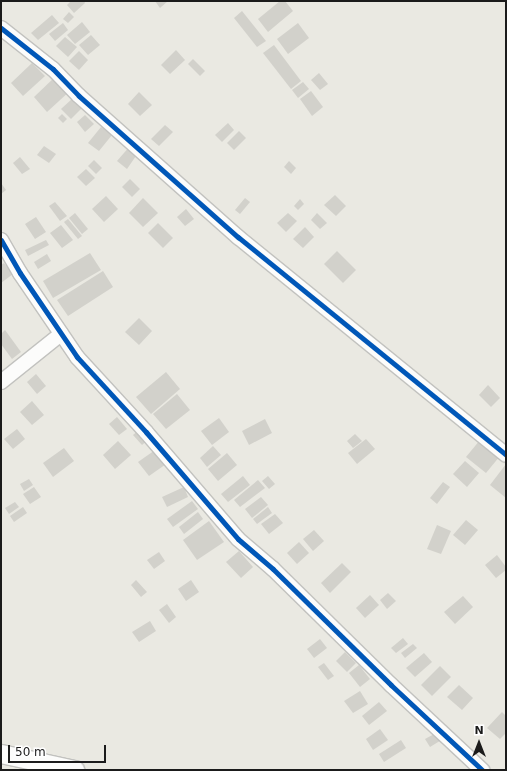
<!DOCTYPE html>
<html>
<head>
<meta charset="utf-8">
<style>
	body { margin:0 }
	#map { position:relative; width:507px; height:771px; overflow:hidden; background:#eae9e2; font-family:"DejaVu Sans",sans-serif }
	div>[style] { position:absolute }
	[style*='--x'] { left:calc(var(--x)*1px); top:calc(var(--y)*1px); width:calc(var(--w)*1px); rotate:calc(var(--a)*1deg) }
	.building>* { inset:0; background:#d2d1cb }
	.roads { filter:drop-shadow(1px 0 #c2c2bf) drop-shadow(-1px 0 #c2c2bf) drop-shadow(0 1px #c2c2bf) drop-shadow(0 -1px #c2c2bf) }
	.minor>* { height:14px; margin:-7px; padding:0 7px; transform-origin:7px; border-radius:7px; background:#fcfcfb }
	.tertiary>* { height:18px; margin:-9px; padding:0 9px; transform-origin:9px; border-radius:9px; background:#fcfcfb }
	.cycleway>* { height:5px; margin:-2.5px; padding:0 2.5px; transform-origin:2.5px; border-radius:2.5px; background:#0057b8 }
	span { translate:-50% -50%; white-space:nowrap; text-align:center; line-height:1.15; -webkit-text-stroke:3px #fff; paint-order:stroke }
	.frame { position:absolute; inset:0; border:2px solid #1b1b1b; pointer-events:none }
	.north { position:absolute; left:459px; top:723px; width:40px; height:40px; -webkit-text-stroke:3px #fff; paint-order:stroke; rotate:0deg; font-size:11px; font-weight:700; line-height:16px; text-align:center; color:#1b1b1b }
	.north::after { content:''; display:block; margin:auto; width:14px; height:18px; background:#1b1b1b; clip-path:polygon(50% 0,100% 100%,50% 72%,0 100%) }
	.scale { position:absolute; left:8px; top:745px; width:98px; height:18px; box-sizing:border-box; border:2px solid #1b1b1b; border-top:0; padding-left:5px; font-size:12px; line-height:14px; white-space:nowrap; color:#1b1b1b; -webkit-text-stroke:3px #fff; paint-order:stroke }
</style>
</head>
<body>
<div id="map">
	<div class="building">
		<i style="clip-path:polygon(71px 1px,84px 1px,85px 3px,74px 13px,67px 5px)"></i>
		<i style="clip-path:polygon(155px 1px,168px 1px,160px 8px)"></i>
		<i style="clip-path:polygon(280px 1px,285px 1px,293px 11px,268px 32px,258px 19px)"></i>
		<i style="clip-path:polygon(242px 11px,266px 41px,257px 47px,234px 18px)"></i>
		<i style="clip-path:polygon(69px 12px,74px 17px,68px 23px,63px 19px)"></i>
		<i style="clip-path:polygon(52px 15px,59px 23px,38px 40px,31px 33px)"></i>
		<i style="clip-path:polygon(82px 22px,90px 32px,75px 44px,67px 35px)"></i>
		<i style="clip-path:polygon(63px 23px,68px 30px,55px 41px,49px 34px)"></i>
		<i style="clip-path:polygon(298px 23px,309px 38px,288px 54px,277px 39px)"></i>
		<i style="clip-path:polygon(91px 35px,100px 45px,88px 55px,79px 45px)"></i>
		<i style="clip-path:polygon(65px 37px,77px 47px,68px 57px,56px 46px)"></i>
		<i style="clip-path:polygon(274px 45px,301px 81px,291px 89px,263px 53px)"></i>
		<i style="clip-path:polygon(176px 50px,185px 60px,170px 74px,161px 65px)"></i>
		<i style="clip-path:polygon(79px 51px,88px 60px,79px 70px,69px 61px)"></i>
		<i style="clip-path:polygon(193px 59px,205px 71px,200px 76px,188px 64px)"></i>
		<i style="clip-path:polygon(32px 63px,45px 76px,23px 96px,11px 83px)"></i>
		<i style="clip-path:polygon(319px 73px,328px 84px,320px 90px,311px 80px)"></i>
		<i style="clip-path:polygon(57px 75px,71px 90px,47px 112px,34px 97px)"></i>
		<i style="clip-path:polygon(303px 82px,309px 89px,298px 98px,292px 90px)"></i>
		<i style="clip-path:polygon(311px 91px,323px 107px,312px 116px,300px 99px)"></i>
		<i style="clip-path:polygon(139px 92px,152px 105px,140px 116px,128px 104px)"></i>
		<i style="clip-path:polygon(73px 98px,82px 108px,71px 119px,61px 109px)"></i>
		<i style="clip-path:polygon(62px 114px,67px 119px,63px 123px,58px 118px)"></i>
		<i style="clip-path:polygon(85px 115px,94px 124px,85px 132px,77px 122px)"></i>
		<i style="clip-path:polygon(228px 123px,234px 130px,222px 142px,215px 135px)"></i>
		<i style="clip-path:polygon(165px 125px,173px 132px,159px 146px,151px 139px)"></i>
		<i style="clip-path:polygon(101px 127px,112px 135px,99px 151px,88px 143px)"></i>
		<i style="clip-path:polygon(239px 131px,246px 138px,234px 150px,227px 143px)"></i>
		<i style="clip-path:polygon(44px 146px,56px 154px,49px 163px,37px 155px)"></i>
		<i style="clip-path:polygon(130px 146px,138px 153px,127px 169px,117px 161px)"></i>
		<i style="clip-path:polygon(20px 157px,30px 169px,22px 174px,13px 163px)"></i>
		<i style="clip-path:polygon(94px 160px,102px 168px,96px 174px,88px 166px)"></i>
		<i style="clip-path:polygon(289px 161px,296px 168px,291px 174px,284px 167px)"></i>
		<i style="clip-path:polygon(86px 169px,95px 178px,86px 186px,77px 177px)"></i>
		<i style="clip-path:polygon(130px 179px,140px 189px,132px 197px,122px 187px)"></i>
		<i style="clip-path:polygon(1px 183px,6px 190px,1px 194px)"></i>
		<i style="clip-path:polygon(335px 195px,346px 206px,336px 216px,324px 205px)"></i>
		<i style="clip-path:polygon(106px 196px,118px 209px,104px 222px,92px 209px)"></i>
		<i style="clip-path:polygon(143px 198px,158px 213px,143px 227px,129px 213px)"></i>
		<i style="clip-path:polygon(245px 198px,250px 202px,240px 214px,235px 210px)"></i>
		<i style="clip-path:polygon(300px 199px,304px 204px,298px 210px,294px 206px)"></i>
		<i style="clip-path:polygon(55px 202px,67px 216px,60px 221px,49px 206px)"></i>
		<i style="clip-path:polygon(186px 209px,194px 219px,185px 226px,177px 217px)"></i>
		<i style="clip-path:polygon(75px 213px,88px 229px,82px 234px,69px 218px)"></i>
		<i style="clip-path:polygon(288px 213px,297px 221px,286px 232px,277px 223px)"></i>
		<i style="clip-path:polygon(317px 213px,327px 223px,320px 229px,311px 220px)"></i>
		<i style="clip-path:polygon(36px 217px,46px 232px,35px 239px,25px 224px)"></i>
		<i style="clip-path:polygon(68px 219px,82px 236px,78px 239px,64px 222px)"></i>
		<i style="clip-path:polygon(158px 223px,173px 238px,163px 248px,148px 233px)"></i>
		<i style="clip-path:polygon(61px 225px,73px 240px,62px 248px,50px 233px)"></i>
		<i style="clip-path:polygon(305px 227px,314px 237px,303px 248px,293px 239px)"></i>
		<i style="clip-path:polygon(46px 240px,49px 245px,28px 256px,25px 250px)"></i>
		<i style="clip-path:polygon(337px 251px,356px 270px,343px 283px,324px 264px)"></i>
		<i style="clip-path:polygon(90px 253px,101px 270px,53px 298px,43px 281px)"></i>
		<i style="clip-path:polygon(47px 254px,51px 261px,38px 269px,34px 262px)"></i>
		<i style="clip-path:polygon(4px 263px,13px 274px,1px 283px,1px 265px)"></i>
		<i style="clip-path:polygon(103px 271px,113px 287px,68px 316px,57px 300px)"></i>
		<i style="clip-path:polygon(139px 318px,152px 331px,139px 345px,125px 332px)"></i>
		<i style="clip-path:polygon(5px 330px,21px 352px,12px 359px,1px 344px,1px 334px)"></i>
		<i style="clip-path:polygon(166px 372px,180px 389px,151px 414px,136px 397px)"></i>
		<i style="clip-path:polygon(36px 374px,46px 386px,37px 394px,27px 382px)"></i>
		<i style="clip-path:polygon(488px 385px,500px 398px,491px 407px,479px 395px)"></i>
		<i style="clip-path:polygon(177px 394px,190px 410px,166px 429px,153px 414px)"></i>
		<i style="clip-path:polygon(32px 401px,44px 415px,32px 425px,20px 412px)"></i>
		<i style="clip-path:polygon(117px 417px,127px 429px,119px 435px,109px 424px)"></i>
		<i style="clip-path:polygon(219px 418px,229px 432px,212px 445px,201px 431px)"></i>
		<i style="clip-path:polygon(265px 419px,272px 433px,249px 445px,242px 431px)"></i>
		<i style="clip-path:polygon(17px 429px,25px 439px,13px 449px,4px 439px)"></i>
		<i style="clip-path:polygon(140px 429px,149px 439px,142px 445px,133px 435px)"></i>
		<i style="clip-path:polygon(355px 434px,362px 441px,353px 448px,347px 441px)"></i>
		<i style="clip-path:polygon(366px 439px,375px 449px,357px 464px,348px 453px)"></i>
		<i style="clip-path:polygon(480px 440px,500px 456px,486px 473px,466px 457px)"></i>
		<i style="clip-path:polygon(118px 441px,131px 455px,115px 469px,103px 455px)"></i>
		<i style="clip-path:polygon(213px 446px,221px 455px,207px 467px,200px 458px)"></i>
		<i style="clip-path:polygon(64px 448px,74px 461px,53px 477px,43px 463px)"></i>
		<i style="clip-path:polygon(158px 448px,169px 462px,149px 476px,138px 462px)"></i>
		<i style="clip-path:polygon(227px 453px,237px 465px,218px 481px,208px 469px)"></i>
		<i style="clip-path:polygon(465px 461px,479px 473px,467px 487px,453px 474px)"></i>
		<i style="clip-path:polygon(506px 464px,506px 498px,490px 485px)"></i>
		<i style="clip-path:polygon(243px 476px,250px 485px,228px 502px,221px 494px)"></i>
		<i style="clip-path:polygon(268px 476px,275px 484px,269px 489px,262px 481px)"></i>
		<i style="clip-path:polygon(29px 479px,33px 485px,24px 491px,20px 484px)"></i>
		<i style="clip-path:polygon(258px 480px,265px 488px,240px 507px,234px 500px)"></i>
		<i style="clip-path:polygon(443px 482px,450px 487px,437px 504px,430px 498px)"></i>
		<i style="clip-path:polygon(34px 487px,41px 497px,30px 504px,23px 494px)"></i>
		<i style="clip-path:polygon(184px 487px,188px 497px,167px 507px,162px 497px)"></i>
		<i style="clip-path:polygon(261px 497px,268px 505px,252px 518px,245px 509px)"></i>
		<i style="clip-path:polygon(192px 501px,198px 509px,173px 527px,167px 519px)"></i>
		<i style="clip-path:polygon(15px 502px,19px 507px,9px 514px,5px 508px)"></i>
		<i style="clip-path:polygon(23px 507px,27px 513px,14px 522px,10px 516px)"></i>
		<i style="clip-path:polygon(268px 507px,272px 513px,257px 524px,253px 519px)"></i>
		<i style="clip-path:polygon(198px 512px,203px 519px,184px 534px,179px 527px)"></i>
		<i style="clip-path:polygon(275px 514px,283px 523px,269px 534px,261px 524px)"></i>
		<i style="clip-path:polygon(466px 520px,478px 530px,465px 545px,453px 535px)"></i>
		<i style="clip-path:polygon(209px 521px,224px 542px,197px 560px,183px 540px)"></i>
		<i style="clip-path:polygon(437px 525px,451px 531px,441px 554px,427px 549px)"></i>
		<i style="clip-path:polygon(314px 530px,324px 541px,313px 551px,303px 539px)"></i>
		<i style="clip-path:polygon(299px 542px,309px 553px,297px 564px,287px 553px)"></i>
		<i style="clip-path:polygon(239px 551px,253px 567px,241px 578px,226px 562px)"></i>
		<i style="clip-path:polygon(159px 552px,165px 561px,154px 569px,147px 560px)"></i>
		<i style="clip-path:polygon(497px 555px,506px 567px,506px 570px,496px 578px,485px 565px)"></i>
		<i style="clip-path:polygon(342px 563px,351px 572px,330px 593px,321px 583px)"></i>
		<i style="clip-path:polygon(136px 580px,147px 592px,141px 597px,131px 585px)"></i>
		<i style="clip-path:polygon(191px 580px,199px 592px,186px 601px,178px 589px)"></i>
		<i style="clip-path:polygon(388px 593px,396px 601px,387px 609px,380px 600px)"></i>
		<i style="clip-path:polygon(370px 595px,379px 605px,365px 618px,356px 608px)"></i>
		<i style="clip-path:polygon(463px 596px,473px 607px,455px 624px,444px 612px)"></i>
		<i style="clip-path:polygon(167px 604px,176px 617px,169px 623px,159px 610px)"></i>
		<i style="clip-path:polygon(150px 621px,156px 631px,139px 642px,132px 632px)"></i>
		<i style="clip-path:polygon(403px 638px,408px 644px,396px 653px,391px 648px)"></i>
		<i style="clip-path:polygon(320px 639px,327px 648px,314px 658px,307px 649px)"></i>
		<i style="clip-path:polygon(413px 644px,417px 648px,405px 658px,401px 653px)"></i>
		<i style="clip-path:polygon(345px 652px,356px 663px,347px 672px,336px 661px)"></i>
		<i style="clip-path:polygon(424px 653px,432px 662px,415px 677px,406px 668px)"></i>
		<i style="clip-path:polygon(324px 663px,334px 676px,328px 680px,318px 667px)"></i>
		<i style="clip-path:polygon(359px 665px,370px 679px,360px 687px,349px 673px)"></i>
		<i style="clip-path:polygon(440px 666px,451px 677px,432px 696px,421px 685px)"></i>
		<i style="clip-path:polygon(459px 685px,473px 698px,462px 710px,447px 697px)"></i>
		<i style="clip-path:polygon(360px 691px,368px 704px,353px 713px,344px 701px)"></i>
		<i style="clip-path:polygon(379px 702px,387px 711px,369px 725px,362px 716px)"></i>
		<i style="clip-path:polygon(502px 712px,506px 716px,506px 733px,500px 739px,487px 728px)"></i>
		<i style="clip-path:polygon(380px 729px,388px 740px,373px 750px,366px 739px)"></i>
		<i style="clip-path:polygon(438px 732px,443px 739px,430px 747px,425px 739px)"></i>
		<i style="clip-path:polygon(401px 740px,406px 748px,384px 762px,379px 754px)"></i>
	</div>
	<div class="roads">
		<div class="minor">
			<i style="--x:1;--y:28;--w:66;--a:38.3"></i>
			<i style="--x:53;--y:69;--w:37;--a:46"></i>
			<i style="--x:79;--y:96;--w:213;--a:41.6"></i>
			<i style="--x:238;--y:237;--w:345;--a:39.1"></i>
			<i style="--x:1;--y:240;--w:38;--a:60"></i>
			<i style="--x:20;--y:273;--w:102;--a:55.8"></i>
			<i style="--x:77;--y:357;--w:102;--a:47.4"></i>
			<i style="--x:146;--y:432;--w:141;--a:49.3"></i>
			<i style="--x:238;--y:539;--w:46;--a:40.6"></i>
			<i style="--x:273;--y:569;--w:165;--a:44.5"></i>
			<i style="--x:391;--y:685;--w:125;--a:43"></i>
			<i style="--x:1;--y:382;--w:77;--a:-38.7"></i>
		</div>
		<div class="tertiary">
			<i style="--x:1;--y:754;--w:76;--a:12.2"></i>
		</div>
	</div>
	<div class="cycleway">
		<i style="--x:1;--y:28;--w:66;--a:38.3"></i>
		<i style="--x:53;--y:69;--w:37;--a:46"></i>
		<i style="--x:79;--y:96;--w:213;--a:41.6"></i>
		<i style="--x:238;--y:237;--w:345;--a:39.1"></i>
		<i style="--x:1;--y:240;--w:38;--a:60"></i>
		<i style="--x:20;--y:273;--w:102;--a:55.8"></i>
		<i style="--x:77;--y:357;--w:102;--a:47.4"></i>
		<i style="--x:146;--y:432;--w:141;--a:49.3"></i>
		<i style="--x:238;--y:539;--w:46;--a:40.6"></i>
		<i style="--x:273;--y:569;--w:165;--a:44.5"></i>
		<i style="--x:391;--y:685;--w:125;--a:43"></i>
	</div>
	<div class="frame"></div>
	<div class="north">N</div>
	<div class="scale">50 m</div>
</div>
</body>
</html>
